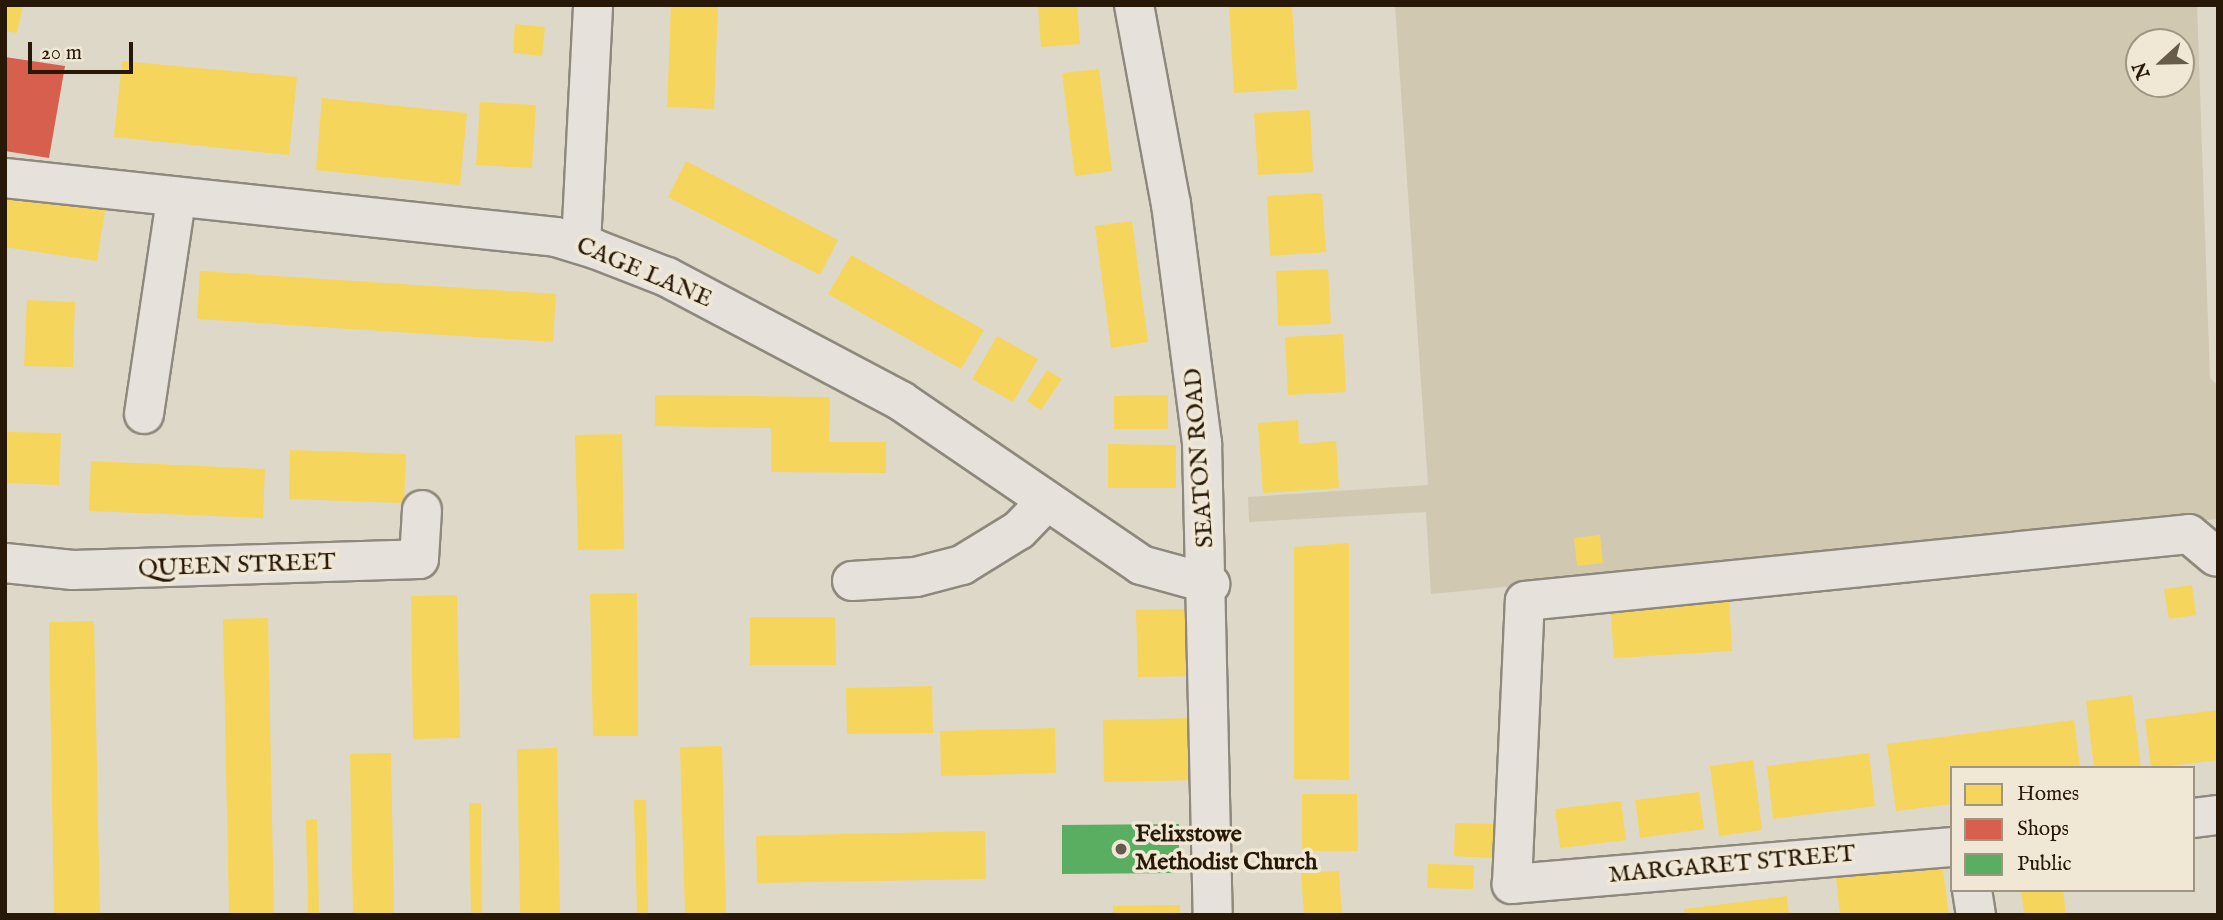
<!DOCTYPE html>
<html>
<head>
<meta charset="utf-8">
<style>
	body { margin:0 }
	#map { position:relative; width:2223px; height:920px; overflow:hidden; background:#ded8c8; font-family:"IM FELL English",serif }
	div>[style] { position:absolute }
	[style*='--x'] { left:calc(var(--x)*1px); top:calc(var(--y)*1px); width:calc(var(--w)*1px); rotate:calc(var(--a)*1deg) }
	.green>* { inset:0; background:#d1c8b1 }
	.homes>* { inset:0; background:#f6d55c }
	.shops>* { inset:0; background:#d6604d }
	.public>* { inset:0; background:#5aae61 }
	.roads { filter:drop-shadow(2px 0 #8e887d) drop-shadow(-2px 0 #8e887d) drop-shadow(0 2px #8e887d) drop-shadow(0 -2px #8e887d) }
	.minor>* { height:38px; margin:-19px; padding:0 19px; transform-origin:19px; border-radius:19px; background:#e6e2db }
	.dots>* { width:19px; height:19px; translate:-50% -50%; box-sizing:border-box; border:4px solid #f0e8d5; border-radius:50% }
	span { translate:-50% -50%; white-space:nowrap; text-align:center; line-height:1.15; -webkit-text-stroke:7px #f0e8d5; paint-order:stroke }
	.street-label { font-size:24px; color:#271807 }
	.poi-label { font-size:24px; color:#271807; font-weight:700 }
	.left { translate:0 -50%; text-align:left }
	.frame { position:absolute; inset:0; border:7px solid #271807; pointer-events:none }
	.legend { position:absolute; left:1950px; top:766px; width:245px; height:126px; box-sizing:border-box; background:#f0e8d5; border:2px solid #a09583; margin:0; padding:9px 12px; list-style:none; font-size:21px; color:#271807 }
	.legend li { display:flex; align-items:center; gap:14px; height:35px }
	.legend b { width:35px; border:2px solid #a09583 }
	.north { position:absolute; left:2125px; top:28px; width:70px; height:70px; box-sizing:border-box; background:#f0e8d5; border:2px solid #a09583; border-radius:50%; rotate:248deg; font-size:19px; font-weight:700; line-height:28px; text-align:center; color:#271807 }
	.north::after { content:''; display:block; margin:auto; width:24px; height:32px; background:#675b4b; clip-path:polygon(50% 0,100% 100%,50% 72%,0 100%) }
	.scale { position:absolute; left:28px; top:42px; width:105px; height:32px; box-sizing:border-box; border:4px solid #271807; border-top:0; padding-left:9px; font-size:21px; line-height:24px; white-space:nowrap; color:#271807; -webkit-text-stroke:5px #f0e8d5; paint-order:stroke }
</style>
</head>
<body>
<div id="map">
	<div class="green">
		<i style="clip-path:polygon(evenodd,1395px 5px,2197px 5px,2210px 378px,2218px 386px,2218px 519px,1431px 594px,1426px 512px,1249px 522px,1248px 497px,1428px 485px,1395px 5px,2139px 42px,2181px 42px,2181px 84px,2139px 84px,2139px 42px)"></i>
	</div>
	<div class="homes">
		<i style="clip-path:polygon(5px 5px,23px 5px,17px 33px,5px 31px)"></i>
		<i style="clip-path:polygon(671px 5px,718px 5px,714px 109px,667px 107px)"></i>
		<i style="clip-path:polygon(1038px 5px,1077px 5px,1080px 44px,1041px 47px)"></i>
		<i style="clip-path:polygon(1229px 5px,1292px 5px,1297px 89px,1234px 93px)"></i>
		<i style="clip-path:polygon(515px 24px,545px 27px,542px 56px,513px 53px)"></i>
		<i style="clip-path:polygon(122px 61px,297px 77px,289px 155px,114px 137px)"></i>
		<i style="clip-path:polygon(1099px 69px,1112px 171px,1075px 176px,1062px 73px)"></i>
		<i style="clip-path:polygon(322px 98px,467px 113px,460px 185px,316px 170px)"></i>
		<i style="clip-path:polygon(480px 102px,536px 105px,532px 168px,476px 165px)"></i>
		<i style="clip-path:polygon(1310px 110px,1313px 172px,1258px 175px,1254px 113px)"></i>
		<i style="clip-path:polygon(686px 161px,838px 240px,820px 275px,668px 197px)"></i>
		<i style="clip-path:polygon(5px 190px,106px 205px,97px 261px,5px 247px)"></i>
		<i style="clip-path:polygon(1322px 193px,1326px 252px,1270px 256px,1267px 196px)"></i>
		<i style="clip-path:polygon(1132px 221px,1148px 342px,1111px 348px,1095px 226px)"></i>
		<i style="clip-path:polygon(851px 255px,984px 330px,961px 369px,828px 294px)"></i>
		<i style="clip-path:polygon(1328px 269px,1331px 324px,1278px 326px,1276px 271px)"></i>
		<i style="clip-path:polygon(200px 271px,556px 294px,553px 342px,197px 319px)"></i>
		<i style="clip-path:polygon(27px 300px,75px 302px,73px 367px,24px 366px)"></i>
		<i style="clip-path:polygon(1343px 334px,1346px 392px,1288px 395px,1285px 337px)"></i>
		<i style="clip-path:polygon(997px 336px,1038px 359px,1013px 402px,972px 379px)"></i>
		<i style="clip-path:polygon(1047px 370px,1062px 379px,1041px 410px,1027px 401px)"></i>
		<i style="clip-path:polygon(655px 395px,830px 397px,829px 442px,886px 442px,886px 473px,771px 472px,771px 428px,655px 426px)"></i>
		<i style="clip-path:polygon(1168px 395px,1168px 429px,1114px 429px,1114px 396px)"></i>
		<i style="clip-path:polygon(1298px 420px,1299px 444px,1336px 441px,1339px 488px,1263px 493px,1258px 423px)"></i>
		<i style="clip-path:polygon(5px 432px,61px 433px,59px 485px,5px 483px)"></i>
		<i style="clip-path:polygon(622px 434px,624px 549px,578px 550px,575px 435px)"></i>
		<i style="clip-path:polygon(1108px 444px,1176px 445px,1176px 488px,1108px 488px)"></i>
		<i style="clip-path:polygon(290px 450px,406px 454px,404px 503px,289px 499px)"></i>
		<i style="clip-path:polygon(91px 461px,265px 469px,263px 518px,89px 511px)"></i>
		<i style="clip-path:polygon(1600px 535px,1603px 563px,1577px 566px,1574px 538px)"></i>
		<i style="clip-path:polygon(1349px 543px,1349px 780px,1294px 779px,1294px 547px)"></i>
		<i style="clip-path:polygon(2192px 585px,2196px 615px,2169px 619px,2164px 589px)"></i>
		<i style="clip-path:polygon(637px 593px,638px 736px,593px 736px,590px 594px)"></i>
		<i style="clip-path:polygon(457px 595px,460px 738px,413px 739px,411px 596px)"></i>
		<i style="clip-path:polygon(1729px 596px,1732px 651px,1614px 658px,1610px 603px)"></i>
		<i style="clip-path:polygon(1195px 609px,1196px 676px,1138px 677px,1136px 610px)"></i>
		<i style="clip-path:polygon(750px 617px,835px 617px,836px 665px,750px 665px)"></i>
		<i style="clip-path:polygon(268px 618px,274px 915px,229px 915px,223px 619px)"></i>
		<i style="clip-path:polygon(94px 621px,100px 915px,54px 915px,49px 622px)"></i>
		<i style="clip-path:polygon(932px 686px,933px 733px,847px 734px,846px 688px)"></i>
		<i style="clip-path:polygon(2132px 695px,2141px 768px,2094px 768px,2086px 701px)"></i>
		<i style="clip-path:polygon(2218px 710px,2218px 760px,2151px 768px,2145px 719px)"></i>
		<i style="clip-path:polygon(1196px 718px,1197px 780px,1104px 782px,1103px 720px)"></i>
		<i style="clip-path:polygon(2074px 720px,2080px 768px,1952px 768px,1952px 804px,1896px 811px,1887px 744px)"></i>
		<i style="clip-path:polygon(1055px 728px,1056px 773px,941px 776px,940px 731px)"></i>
		<i style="clip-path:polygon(722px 746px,726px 915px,685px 915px,680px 747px)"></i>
		<i style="clip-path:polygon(557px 748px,560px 915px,520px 915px,517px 749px)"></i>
		<i style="clip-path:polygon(391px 753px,394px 915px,353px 915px,350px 754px)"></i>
		<i style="clip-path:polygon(1869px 753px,1875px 806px,1773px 819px,1767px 766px)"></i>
		<i style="clip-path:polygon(1753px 760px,1762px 830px,1719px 836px,1710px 766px)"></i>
		<i style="clip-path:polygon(1699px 792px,1704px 829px,1640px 838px,1635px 800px)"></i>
		<i style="clip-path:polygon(1302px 794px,1357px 794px,1358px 851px,1302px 851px)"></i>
		<i style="clip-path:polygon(634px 800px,646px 800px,648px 915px,637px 915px)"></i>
		<i style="clip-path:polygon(1621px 801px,1626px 840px,1560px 848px,1555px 809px)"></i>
		<i style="clip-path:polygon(469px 803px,481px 803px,482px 915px,471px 915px)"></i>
		<i style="clip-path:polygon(317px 819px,319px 915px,308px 915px,306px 820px)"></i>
		<i style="clip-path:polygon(1455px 823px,1494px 824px,1492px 858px,1454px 856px)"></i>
		<i style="clip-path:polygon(985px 831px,986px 879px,757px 883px,756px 836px)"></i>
		<i style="clip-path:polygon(1942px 862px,1949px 915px,1840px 915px,1836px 878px)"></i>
		<i style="clip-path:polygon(1428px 864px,1474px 865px,1473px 889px,1427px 888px)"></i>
		<i style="clip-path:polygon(1339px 871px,1342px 915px,1304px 915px,1301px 873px)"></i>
		<i style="clip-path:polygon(2021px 890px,2063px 890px,2066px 915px,2024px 915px)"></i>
		<i style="clip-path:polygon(1787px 896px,1789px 915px,1685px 915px,1684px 909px)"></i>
		<i style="clip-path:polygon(1180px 905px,1180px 915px,1113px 915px,1113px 906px)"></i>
	</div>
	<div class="shops">
		<i style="clip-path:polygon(5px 57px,65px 66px,49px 158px,5px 151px)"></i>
	</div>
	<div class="public">
		<i style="clip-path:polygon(1179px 824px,1179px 873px,1062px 874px,1062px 825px)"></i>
	</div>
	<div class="roads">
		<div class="minor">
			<i style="--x:1134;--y:5;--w:202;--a:79.5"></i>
			<i style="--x:1171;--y:204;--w:241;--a:82.6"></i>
			<i style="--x:1202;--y:443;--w:472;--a:88.7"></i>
			<i style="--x:5;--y:178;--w:554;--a:6.11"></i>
			<i style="--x:556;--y:237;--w:41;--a:17.1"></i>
			<i style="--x:595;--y:249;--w:77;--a:21.3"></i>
			<i style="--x:667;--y:277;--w:265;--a:27.9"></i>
			<i style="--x:901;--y:401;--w:291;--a:34.3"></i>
			<i style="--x:1141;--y:565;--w:72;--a:15.4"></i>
			<i style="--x:581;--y:244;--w:239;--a:-87.1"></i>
			<i style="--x:144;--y:414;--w:216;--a:-81.5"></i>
			<i style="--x:5;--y:563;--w:68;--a:5.9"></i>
			<i style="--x:73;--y:570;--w:346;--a:-1.8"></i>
			<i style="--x:419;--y:559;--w:49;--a:-86.5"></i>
			<i style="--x:852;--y:581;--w:64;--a:-3.6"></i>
			<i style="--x:916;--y:577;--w:48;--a:-14.6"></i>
			<i style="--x:962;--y:565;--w:67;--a:-31.6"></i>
			<i style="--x:1019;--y:530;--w:40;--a:-46"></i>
			<i style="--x:2193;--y:818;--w:25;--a:-7"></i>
			<i style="--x:1952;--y:847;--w:442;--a:175.2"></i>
			<i style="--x:1512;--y:884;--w:283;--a:-87.4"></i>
			<i style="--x:1525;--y:601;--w:667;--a:-5.76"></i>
			<i style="--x:2189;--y:534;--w:35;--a:40"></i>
			<i style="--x:1972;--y:890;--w:25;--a:81"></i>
		</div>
	</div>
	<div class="dots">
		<i style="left:1121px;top:849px;background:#675b4b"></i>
	</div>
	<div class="street-label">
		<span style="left:644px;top:273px;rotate:23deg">CAGE LANE</span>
		<span style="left:1200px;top:458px;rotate:-94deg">SEATON ROAD</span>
		<span style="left:237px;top:566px;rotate:-2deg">QUEEN STREET</span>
		<span style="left:1732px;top:865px;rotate:-5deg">MARGARET STREET</span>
	</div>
	<div class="poi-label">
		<span class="left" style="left:1135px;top:849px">Felixstowe<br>Methodist Church</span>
	</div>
	<div class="frame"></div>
	<ul class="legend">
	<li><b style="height:19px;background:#f6d55c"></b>Homes</li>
	<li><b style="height:19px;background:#d6604d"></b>Shops</li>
	<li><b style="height:19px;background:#5aae61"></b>Public</li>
	</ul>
	<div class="north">N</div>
	<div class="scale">20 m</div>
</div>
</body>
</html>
